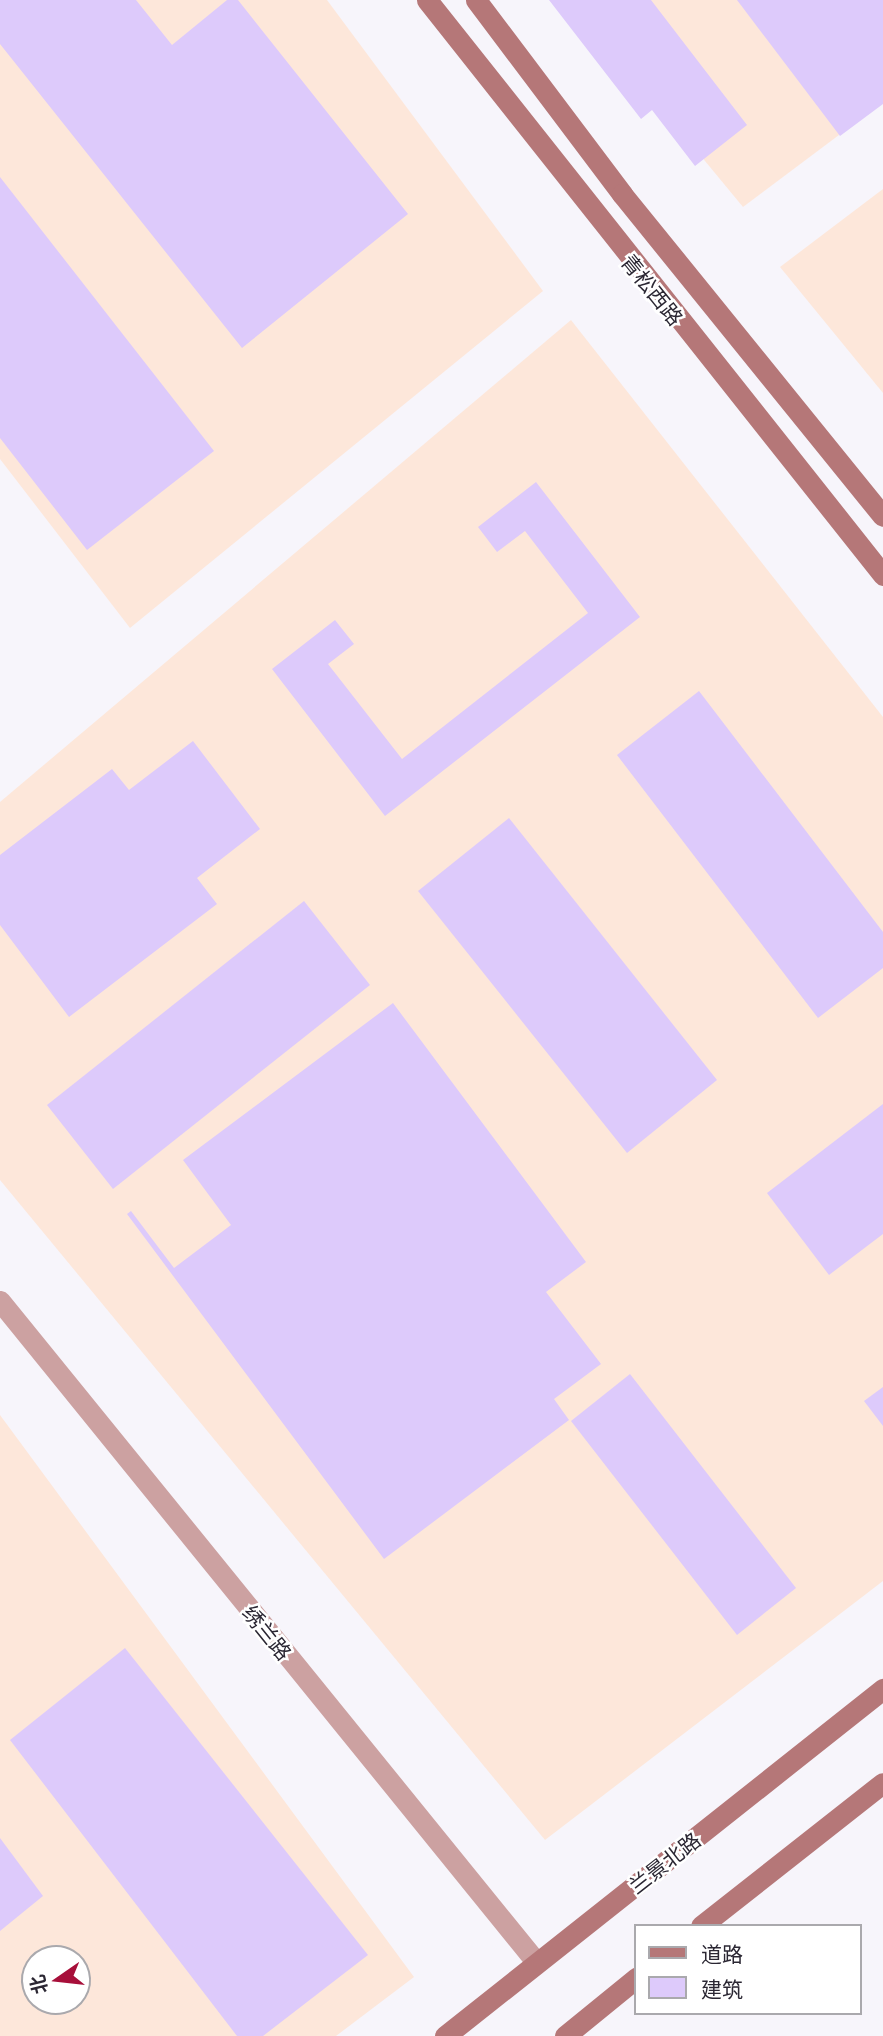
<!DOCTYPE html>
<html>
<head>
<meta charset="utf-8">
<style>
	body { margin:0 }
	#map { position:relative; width:883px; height:2036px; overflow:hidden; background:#f7f5fb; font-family:Georgia,"Noto Sans SC",serif }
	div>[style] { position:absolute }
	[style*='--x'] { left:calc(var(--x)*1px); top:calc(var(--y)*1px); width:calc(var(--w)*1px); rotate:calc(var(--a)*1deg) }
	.industrial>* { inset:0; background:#fde7da }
	.building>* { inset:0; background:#ddcafb }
	.street>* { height:21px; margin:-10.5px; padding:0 10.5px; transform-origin:10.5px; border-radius:10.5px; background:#cca1a1 }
	.secondary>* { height:21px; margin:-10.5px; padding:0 10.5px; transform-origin:10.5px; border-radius:10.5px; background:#b57778 }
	span { translate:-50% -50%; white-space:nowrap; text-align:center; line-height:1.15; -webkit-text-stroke:5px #fff; paint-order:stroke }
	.street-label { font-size:21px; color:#2b2733 }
	.legend { position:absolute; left:634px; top:1924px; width:228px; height:91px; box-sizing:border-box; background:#fff; border:2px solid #aaa9ad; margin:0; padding:9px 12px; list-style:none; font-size:21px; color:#2b2733 }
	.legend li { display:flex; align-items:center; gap:14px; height:35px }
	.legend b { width:35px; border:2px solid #aaa9ad }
	.north { position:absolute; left:21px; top:1945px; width:70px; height:70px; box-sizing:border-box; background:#fff; border:2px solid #aaa9ad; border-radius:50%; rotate:256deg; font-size:19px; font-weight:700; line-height:28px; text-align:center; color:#2b2733 }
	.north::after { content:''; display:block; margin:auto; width:24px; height:32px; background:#a70f3a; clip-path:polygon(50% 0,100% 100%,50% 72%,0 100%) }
</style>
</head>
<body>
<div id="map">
	<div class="industrial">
		<i style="clip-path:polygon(0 0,327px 0,543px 291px,130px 628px,0 459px)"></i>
		<i style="clip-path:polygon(572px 0,883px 0,883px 102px,743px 207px)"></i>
		<i style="clip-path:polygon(883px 189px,883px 393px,780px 267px)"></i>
		<i style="clip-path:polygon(571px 320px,883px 717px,883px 1581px,545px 1840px,0 1180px,0 802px)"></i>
		<i style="clip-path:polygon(evenodd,0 1415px,414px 1977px,336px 2036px,0 2036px,0 1415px,35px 1959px,77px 1959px,77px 2001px,35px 2001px,35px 1959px)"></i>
	</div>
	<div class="building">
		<i style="clip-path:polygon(0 0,136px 0,172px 45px,227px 0,238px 0,408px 214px,242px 348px,0 44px)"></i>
		<i style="clip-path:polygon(549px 0,651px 0,747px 125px,695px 166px,652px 110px,641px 119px)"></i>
		<i style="clip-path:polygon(737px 0,883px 0,883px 104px,840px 136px)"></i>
		<i style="clip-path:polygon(0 177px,214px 451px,87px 550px,0 438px)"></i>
		<i style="clip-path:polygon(536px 482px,640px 617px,385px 816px,272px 669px,335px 620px,354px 644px,328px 664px,402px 759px,588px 613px,525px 531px,497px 552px,478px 527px)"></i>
		<i style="clip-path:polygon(699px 691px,883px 932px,883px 968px,818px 1018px,617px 755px)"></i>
		<i style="clip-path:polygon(193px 741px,260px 829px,197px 878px,217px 904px,69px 1017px,0 925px,0 855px,112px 769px,129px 790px)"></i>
		<i style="clip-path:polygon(509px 818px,717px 1080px,627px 1153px,418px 891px)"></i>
		<i style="clip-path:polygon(304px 901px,370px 985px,113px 1189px,47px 1105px)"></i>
		<i style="clip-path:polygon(393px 1003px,586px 1262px,546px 1292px,601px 1364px,554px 1399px,569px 1420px,384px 1559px,127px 1214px,131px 1211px,174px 1268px,231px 1225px,183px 1160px)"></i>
		<i style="clip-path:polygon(883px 1104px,883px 1234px,829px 1275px,767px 1193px)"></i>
		<i style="clip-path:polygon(630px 1374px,796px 1588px,737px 1635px,571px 1421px)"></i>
		<i style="clip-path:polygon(883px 1387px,883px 1426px,864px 1401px)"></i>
		<i style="clip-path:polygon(125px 1648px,368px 1955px,263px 2036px,237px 2036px,10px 1740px)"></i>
		<i style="clip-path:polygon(0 1838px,43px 1896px,0 1931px)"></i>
	</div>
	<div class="street">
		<i style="--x:0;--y:1301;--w:852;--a:50.95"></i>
	</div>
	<div class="secondary">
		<i style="--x:427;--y:0;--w:734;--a:51.58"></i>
		<i style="--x:476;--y:0;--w:243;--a:53"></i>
		<i style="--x:622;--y:194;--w:414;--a:51"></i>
		<i style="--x:701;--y:1926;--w:231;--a:-38.2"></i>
		<i style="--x:445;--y:2036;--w:559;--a:-38.39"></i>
		<i style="--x:565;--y:2036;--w:92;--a:-39.2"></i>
	</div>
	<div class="street-label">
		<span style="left:653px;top:289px;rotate:51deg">青松西路</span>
		<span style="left:268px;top:1632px;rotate:51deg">绣兰路</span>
		<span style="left:664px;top:1862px;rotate:-38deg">兰景北路</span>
	</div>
	<ul class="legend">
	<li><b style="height:9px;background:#b57778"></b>道路</li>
	<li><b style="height:19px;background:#ddcafb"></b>建筑</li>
	</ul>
	<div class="north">北</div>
</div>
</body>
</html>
